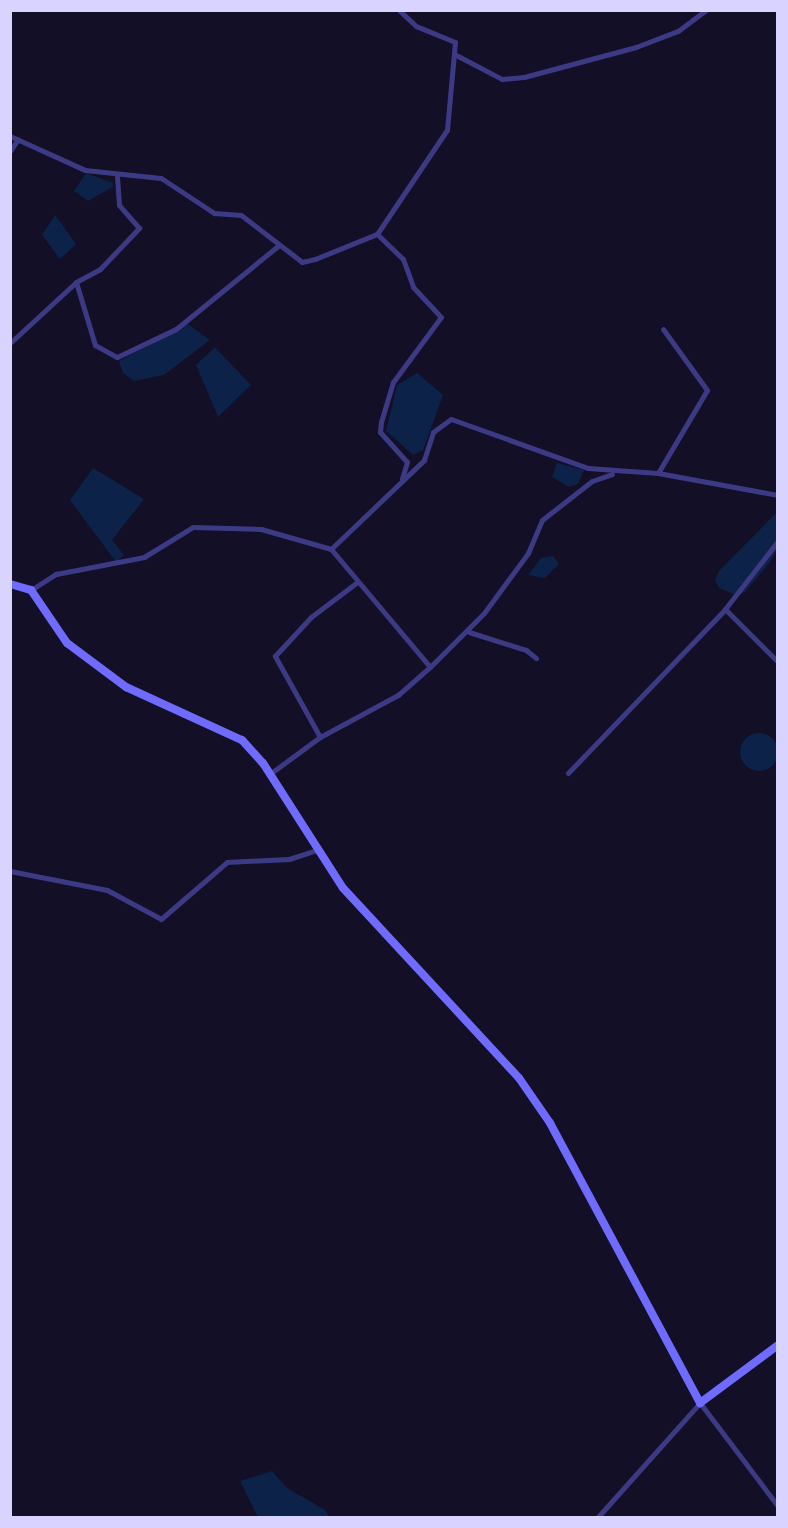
<!DOCTYPE html>
<html>
<head>
<meta charset="utf-8">
<style>
	body { margin:0 }
	#map { position:relative; width:788px; height:1528px; overflow:hidden; background:#130f26; font-family:Karla,sans-serif }
	div>[style] { position:absolute }
	[style*='--x'] { left:calc(var(--x)*1px); top:calc(var(--y)*1px); width:calc(var(--w)*1px); rotate:calc(var(--a)*1deg) }
	.water>* { inset:0; background:#0c2248 }
	.round { border-radius:50% }
	.street>* { height:5px; margin:-2.5px; padding:0 2.5px; transform-origin:2.5px; border-radius:2.5px; background:#3d3a85 }
	.secondary>* { height:8px; margin:-4px; padding:0 4px; transform-origin:4px; border-radius:4px; background:#6f6bff }
	span { translate:-50% -50%; white-space:nowrap; text-align:center; line-height:1.15; -webkit-text-stroke:4.5px #130f26; paint-order:stroke }
	.frame { position:absolute; inset:0; border:12px solid #d9d4ff; pointer-events:none }
</style>
</head>
<body>
<div id="map">
	<div class="water">
		<i style="clip-path:polygon(86px 173px,113px 183px,113px 187px,88px 201px,74px 191px)"></i>
		<i style="clip-path:polygon(55px 215px,76px 244px,60px 259px,42px 235px)"></i>
		<i style="clip-path:polygon(188px 324px,210px 340px,164px 375px,134px 381px,123px 373px,119px 361px)"></i>
		<i style="clip-path:polygon(215px 347px,251px 385px,218px 417px,196px 365px)"></i>
		<i style="clip-path:polygon(417px 373px,443px 395px,423px 450px,413px 455px,386px 431px,397px 385px)"></i>
		<i style="clip-path:polygon(557px 463px,584px 470px,578px 484px,569px 487px,552px 477px)"></i>
		<i style="clip-path:polygon(93px 468px,144px 499px,112px 540px,124px 555px,116px 562px,70px 500px)"></i>
		<i style="clip-path:polygon(777px 512px,777px 550px,770px 562px,745px 592px,736px 595px,719px 588px,715px 580px,719px 571px)"></i>
		<i style="clip-path:polygon(553px 556px,559px 564px,545px 578px,528px 575px,541px 558px)"></i>
		<i class="round" style="left:740px;top:733px;width:38px;height:38px"></i>
		<i style="clip-path:polygon(272px 1471px,287px 1488px,325px 1510px,329px 1517px,258px 1517px,240px 1481px)"></i>
	</div>
	<div class="street">
		<i style="--x:456;--y:55;--w:52;--a:27.6"></i>
		<i style="--x:502;--y:79;--w:22;--a:-5"></i>
		<i style="--x:524;--y:77;--w:116;--a:-15"></i>
		<i style="--x:636;--y:47;--w:45;--a:-20.9"></i>
		<i style="--x:678;--y:31;--w:35;--a:-37"></i>
		<i style="--x:10;--y:136;--w:82;--a:24.4"></i>
		<i style="--x:85;--y:170;--w:76;--a:6"></i>
		<i style="--x:161;--y:178;--w:64;--a:33.4"></i>
		<i style="--x:214;--y:213;--w:27;--a:4"></i>
		<i style="--x:241;--y:215;--w:77;--a:37.6"></i>
		<i style="--x:302;--y:262;--w:13;--a:-13"></i>
		<i style="--x:315;--y:259;--w:67;--a:-22"></i>
		<i style="--x:377;--y:234;--w:125;--a:-56.1"></i>
		<i style="--x:447;--y:130;--w:88;--a:-84.8"></i>
		<i style="--x:455;--y:42;--w:42;--a:-157.7"></i>
		<i style="--x:416;--y:26;--w:23;--a:-137"></i>
		<i style="--x:10;--y:151;--w:14;--a:-56"></i>
		<i style="--x:377;--y:234;--w:36;--a:44"></i>
		<i style="--x:403;--y:259;--w:30;--a:70"></i>
		<i style="--x:413;--y:287;--w:41;--a:47"></i>
		<i style="--x:441;--y:317;--w:81;--a:126.4"></i>
		<i style="--x:393;--y:382;--w:42;--a:106.7"></i>
		<i style="--x:381;--y:422;--w:10;--a:96"></i>
		<i style="--x:380;--y:432;--w:40;--a:48"></i>
		<i style="--x:407;--y:462;--w:17;--a:107"></i>
		<i style="--x:76;--y:282;--w:66;--a:73.2"></i>
		<i style="--x:95;--y:345;--w:25;--a:29"></i>
		<i style="--x:117;--y:357;--w:65;--a:-25.4"></i>
		<i style="--x:176;--y:329;--w:133;--a:-39.2"></i>
		<i style="--x:10;--y:343;--w:90;--a:-42.7"></i>
		<i style="--x:76;--y:282;--w:27;--a:-28"></i>
		<i style="--x:100;--y:269;--w:57;--a:-46.4"></i>
		<i style="--x:139;--y:228;--w:30;--a:-131"></i>
		<i style="--x:119;--y:205;--w:28;--a:-94"></i>
		<i style="--x:658;--y:473;--w:96;--a:-59.4"></i>
		<i style="--x:707;--y:390;--w:75;--a:-125.8"></i>
		<i style="--x:331;--y:549;--w:154;--a:50"></i>
		<i style="--x:31;--y:590;--w:30;--a:-33"></i>
		<i style="--x:56;--y:574;--w:90;--a:-10.9"></i>
		<i style="--x:144;--y:557;--w:57;--a:-31.5"></i>
		<i style="--x:193;--y:527;--w:68;--a:1.7"></i>
		<i style="--x:261;--y:529;--w:73;--a:15.9"></i>
		<i style="--x:331;--y:549;--w:129;--a:-43.7"></i>
		<i style="--x:424;--y:460;--w:29;--a:-72"></i>
		<i style="--x:433;--y:432;--w:22;--a:-36"></i>
		<i style="--x:451;--y:419;--w:145;--a:19.7"></i>
		<i style="--x:588;--y:468;--w:70;--a:4.1"></i>
		<i style="--x:658;--y:473;--w:122;--a:10.4"></i>
		<i style="--x:725;--y:609;--w:75;--a:45"></i>
		<i style="--x:469;--y:632;--w:60;--a:17.5"></i>
		<i style="--x:526;--y:650;--w:13;--a:39"></i>
		<i style="--x:320;--y:737;--w:93;--a:-119.1"></i>
		<i style="--x:275;--y:656;--w:53;--a:-47.3"></i>
		<i style="--x:311;--y:617;--w:56;--a:-37.1"></i>
		<i style="--x:271;--y:773;--w:61;--a:-36.3"></i>
		<i style="--x:320;--y:737;--w:89;--a:-28.3"></i>
		<i style="--x:398;--y:695;--w:43;--a:-41.2"></i>
		<i style="--x:430;--y:667;--w:76;--a:-45"></i>
		<i style="--x:484;--y:613;--w:74;--a:-53.7"></i>
		<i style="--x:528;--y:553;--w:36;--a:-67"></i>
		<i style="--x:542;--y:520;--w:63;--a:-38"></i>
		<i style="--x:592;--y:481;--w:21;--a:-19"></i>
		<i style="--x:568;--y:773;--w:227;--a:-46.2"></i>
		<i style="--x:725;--y:609;--w:86;--a:-52.1"></i>
		<i style="--x:10;--y:871;--w:99;--a:11.1"></i>
		<i style="--x:107;--y:890;--w:61;--a:28.2"></i>
		<i style="--x:161;--y:919;--w:87;--a:-40.8"></i>
		<i style="--x:227;--y:862;--w:62;--a:-2.8"></i>
		<i style="--x:289;--y:859;--w:32;--a:-18"></i>
		<i style="--x:597;--y:1518;--w:154;--a:-48.2"></i>
		<i style="--x:700;--y:1403;--w:129;--a:52.9"></i>
	</div>
	<div class="secondary">
		<i style="--x:10;--y:584;--w:22;--a:16"></i>
		<i style="--x:31;--y:590;--w:64;--a:55.8"></i>
		<i style="--x:67;--y:643;--w:74;--a:36.7"></i>
		<i style="--x:126;--y:687;--w:128;--a:24.6"></i>
		<i style="--x:242;--y:740;--w:31;--a:48"></i>
		<i style="--x:263;--y:763;--w:148;--a:57.4"></i>
		<i style="--x:343;--y:888;--w:259;--a:47.2"></i>
		<i style="--x:519;--y:1078;--w:55;--a:55.4"></i>
		<i style="--x:550;--y:1123;--w:318;--a:61.8"></i>
		<i style="--x:700;--y:1403;--w:97;--a:-36.6"></i>
	</div>
	<div class="frame"></div>
</div>
</body>
</html>
